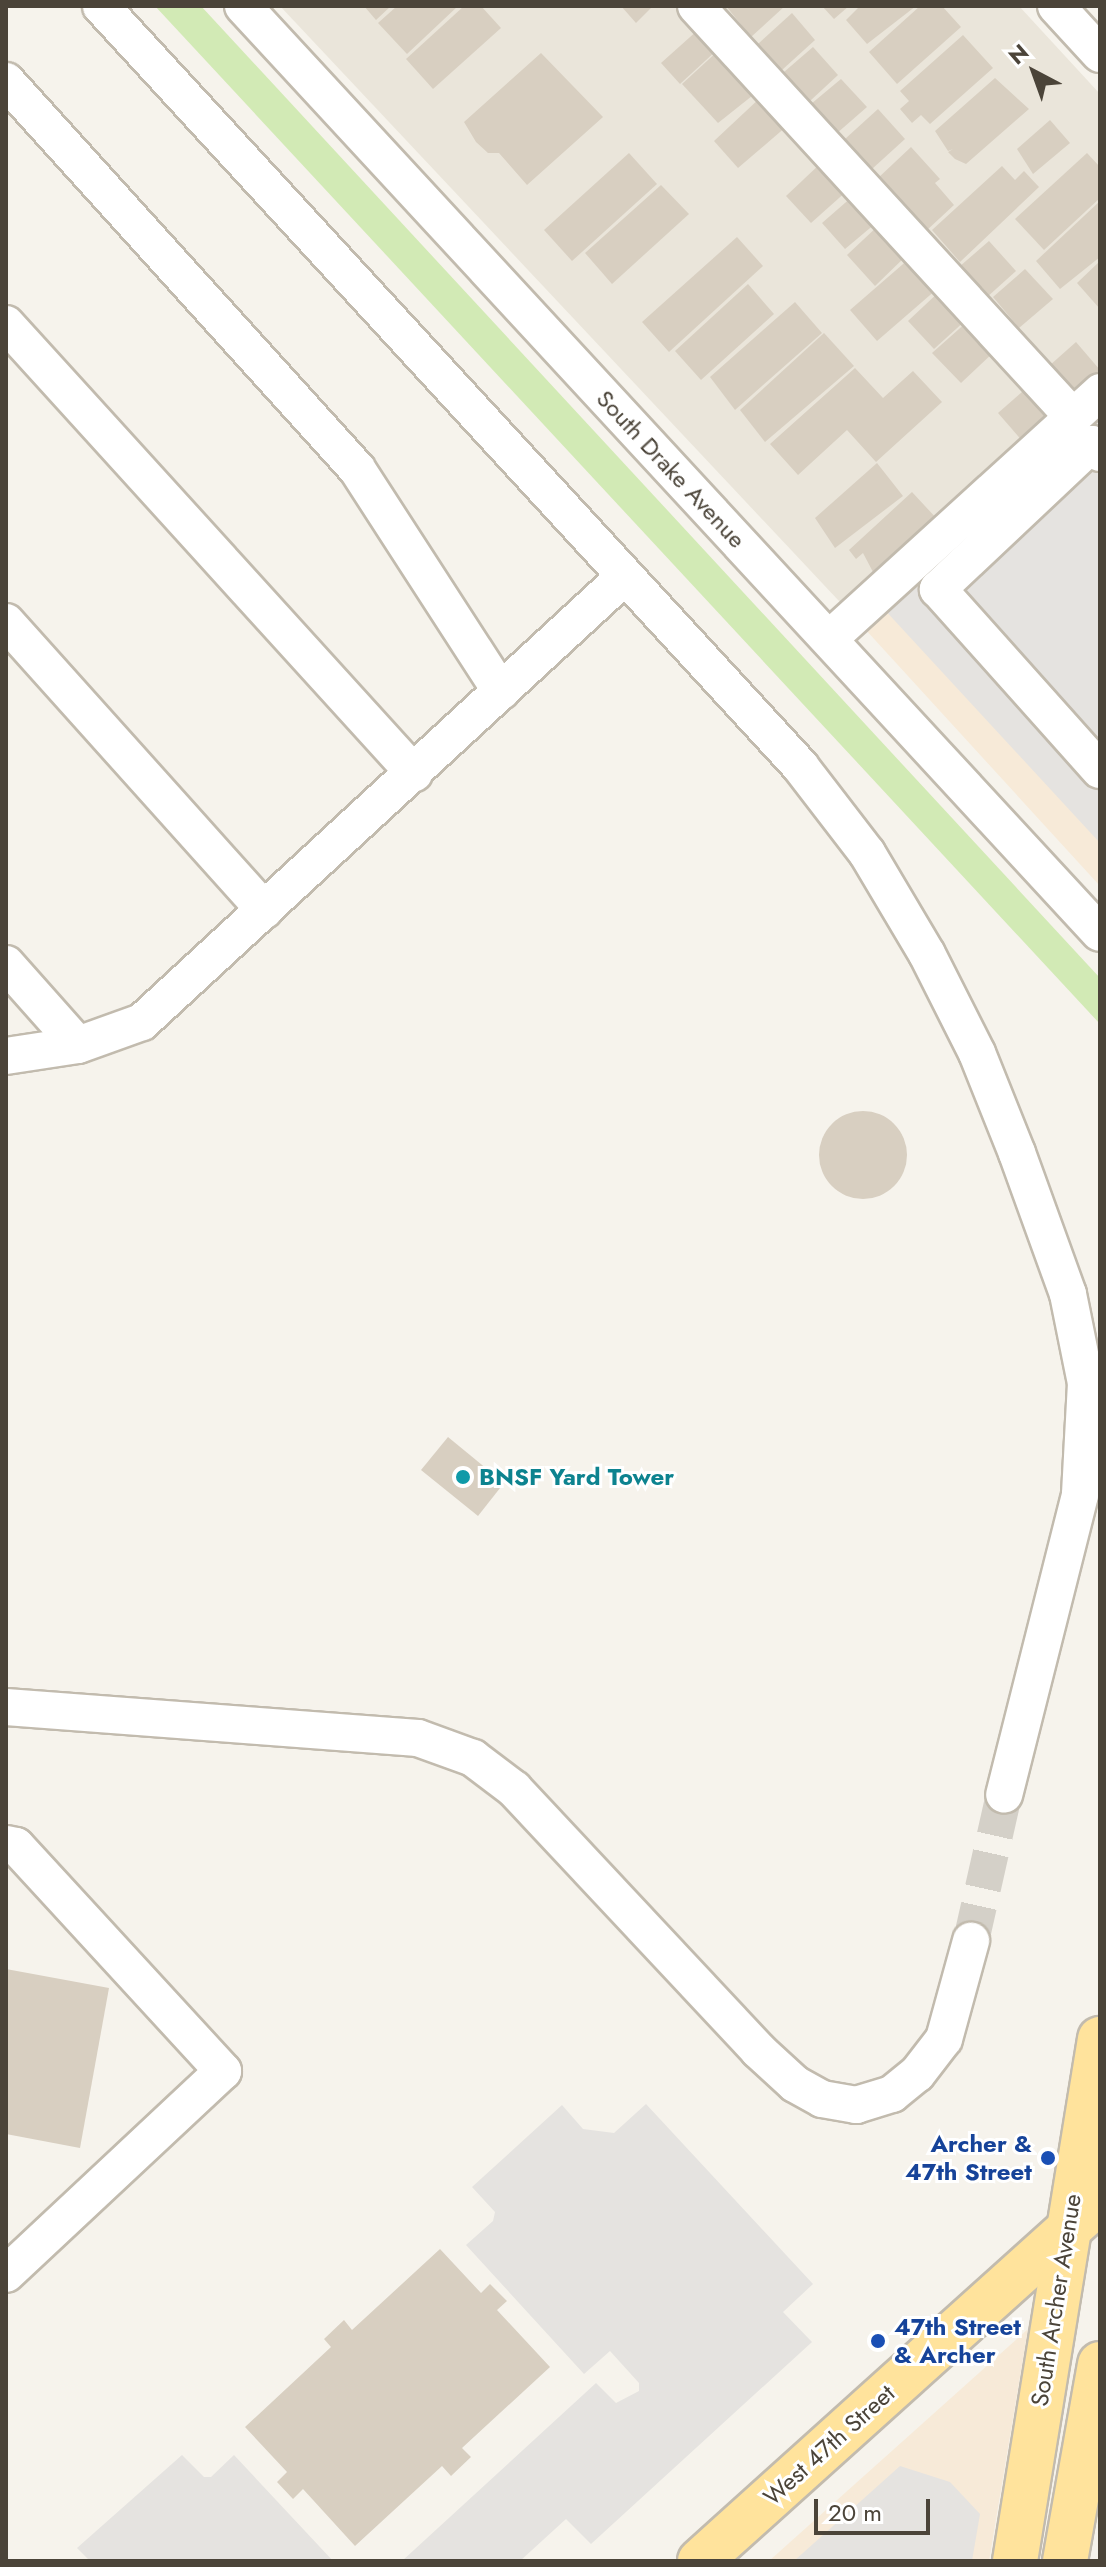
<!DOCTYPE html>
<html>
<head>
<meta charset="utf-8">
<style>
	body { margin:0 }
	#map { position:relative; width:1106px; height:2567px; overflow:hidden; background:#f6f3ec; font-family:Jost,sans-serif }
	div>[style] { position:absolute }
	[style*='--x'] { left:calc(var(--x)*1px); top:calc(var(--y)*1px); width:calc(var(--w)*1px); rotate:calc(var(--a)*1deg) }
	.residential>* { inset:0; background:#eae5da }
	.commercial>* { inset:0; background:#f7ead8 }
	.green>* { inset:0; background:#d2eab5 }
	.parking>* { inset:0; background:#e5e3e0 }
	.building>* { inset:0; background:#d8cfc1 }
	.round { border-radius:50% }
	.minor-tunnel>* { height:36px; margin-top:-18px; transform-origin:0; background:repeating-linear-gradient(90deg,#d4d0c8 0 36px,transparent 0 54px) }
	.roads { filter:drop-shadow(2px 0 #c2bbae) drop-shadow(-2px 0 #c2bbae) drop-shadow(0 2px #c2bbae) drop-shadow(0 -2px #c2bbae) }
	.minor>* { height:36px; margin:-18px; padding:0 18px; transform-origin:18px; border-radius:18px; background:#fff }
	.major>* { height:44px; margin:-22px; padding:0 22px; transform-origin:22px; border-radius:22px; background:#ffe39c }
	.dots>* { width:22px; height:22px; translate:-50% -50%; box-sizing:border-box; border:4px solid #fff; border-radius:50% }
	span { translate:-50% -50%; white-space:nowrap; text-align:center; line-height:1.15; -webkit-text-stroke:6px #fff; paint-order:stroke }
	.street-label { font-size:24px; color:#4b4439 }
	.culture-label { font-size:24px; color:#0d838f; font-weight:700 }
	.left { translate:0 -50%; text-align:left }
	.transit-label { font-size:24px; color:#164399; font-weight:700 }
	.right { translate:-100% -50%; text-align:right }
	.frame { position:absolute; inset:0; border:8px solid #4b4439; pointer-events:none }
	.north { position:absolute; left:994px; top:32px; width:80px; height:80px; -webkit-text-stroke:6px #fff; paint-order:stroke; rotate:319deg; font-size:22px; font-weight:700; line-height:32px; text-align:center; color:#4b4439 }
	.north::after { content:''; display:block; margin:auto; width:28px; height:36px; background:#4b4439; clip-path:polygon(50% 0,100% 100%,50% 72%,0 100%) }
	.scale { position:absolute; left:814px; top:2499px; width:116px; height:36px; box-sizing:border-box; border:4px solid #4b4439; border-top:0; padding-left:10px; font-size:24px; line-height:28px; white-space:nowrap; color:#4b4439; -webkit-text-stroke:6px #fff; paint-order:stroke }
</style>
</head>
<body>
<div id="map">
	<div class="residential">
		<i style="clip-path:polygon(280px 6px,1019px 6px,1100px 94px,1100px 392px,854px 617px)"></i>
	</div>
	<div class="commercial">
		<i style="clip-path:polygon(1100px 392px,1100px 886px,854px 617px)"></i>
		<i style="clip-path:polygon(1028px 2329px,989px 2561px,769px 2561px)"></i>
	</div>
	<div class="green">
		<i style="clip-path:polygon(155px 6px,201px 6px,1100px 978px,1100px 1024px)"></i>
	</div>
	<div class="parking">
		<i style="clip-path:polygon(1094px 417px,1100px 419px,1100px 843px,883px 608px)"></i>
		<i style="clip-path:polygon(646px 2104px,813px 2284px,783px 2312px,812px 2342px,591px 2544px,566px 2519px,520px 2561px,402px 2561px,596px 2383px,616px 2403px,639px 2391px,639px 2383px,610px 2351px,584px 2374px,466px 2245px,493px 2221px,495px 2212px,472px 2187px,562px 2105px,583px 2129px,614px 2133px)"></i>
		<i style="clip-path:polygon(182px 2455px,204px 2477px,211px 2477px,234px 2455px,333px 2561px,90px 2561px,77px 2548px)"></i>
		<i style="clip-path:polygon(900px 2466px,950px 2482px,980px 2514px,972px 2561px,794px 2561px)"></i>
	</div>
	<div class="building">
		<i style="clip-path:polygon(364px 6px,391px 6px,376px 20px)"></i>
		<i style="clip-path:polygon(397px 6px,458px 6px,407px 54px,378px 23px)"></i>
		<i style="clip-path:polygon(464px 6px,481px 6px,501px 28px,433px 89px,406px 59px)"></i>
		<i style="clip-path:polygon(621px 6px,653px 6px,636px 23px)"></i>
		<i style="clip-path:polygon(726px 6px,785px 6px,751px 37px)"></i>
		<i style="clip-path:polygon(822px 6px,849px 6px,834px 19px)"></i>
		<i style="clip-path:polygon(860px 6px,916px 6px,867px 44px,846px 20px)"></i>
		<i style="clip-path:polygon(920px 6px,942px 6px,961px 27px,897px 84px,869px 52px)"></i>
		<i style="clip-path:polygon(792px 13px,815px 40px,782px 70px,758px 44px)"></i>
		<i style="clip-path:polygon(699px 29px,717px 50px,680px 84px,661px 63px)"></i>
		<i style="clip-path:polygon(963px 35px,993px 68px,930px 124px,921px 115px,912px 123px,900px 109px,909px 101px,900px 91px)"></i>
		<i style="clip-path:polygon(813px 47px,838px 75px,810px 101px,784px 72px)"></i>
		<i style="clip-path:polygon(720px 49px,757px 92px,718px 123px,682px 84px)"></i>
		<i style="clip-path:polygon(541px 53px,603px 117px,527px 185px,499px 153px,488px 153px,476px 142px,464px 122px)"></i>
		<i style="clip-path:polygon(995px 78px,1029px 109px,966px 164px,955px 159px,948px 152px,953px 149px,948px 151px,935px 131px)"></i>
		<i style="clip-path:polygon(841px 79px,867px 107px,836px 134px,811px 104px)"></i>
		<i style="clip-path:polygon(761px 97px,787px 126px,738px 168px,714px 141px)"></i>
		<i style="clip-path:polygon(878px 109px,905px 139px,872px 169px,845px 139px)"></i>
		<i style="clip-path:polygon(1050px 120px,1070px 143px,1033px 174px,1017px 149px)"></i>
		<i style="clip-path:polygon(911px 147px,940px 179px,935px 183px,954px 205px,926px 231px,877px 179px)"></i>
		<i style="clip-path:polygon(629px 153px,657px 184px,572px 261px,544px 230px)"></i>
		<i style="clip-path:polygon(1087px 153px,1100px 167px,1100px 198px,1044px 250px,1015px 219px)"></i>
		<i style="clip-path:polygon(821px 163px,848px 190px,811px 223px,786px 196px)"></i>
		<i style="clip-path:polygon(1002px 166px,1015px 180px,1024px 171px,1039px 187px,960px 262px,932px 230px)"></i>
		<i style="clip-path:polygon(661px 185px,689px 214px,612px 284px,585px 253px)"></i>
		<i style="clip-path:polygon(853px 196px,876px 223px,845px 249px,822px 223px)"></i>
		<i style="clip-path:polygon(1100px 201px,1100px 257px,1060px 289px,1036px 261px)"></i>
		<i style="clip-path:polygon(880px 224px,908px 254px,875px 286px,847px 255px)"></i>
		<i style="clip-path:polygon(737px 237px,763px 266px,669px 352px,642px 322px)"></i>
		<i style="clip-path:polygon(989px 241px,1016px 271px,986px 298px,959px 267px)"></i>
		<i style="clip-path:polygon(910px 258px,937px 289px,877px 341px,850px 310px)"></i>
		<i style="clip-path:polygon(1100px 261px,1100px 309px,1077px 283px)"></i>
		<i style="clip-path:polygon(1025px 269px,1053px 299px,1019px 328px,993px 297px)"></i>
		<i style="clip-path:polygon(748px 284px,774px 314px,701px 380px,675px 351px)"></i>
		<i style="clip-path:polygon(941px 290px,967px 319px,934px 349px,908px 321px)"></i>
		<i style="clip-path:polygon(795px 302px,822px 333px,735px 410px,710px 377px)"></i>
		<i style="clip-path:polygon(968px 321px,995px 351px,961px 383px,932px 353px)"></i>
		<i style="clip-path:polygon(824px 333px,854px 366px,765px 442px,740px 410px)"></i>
		<i style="clip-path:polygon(1076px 342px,1100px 370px,1074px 394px,1049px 366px)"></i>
		<i style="clip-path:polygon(855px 368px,883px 398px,913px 371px,942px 402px,876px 462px,847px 430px,798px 475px,770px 444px)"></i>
		<i style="clip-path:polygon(1030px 385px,1056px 415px,1024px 443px,998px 413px)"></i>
		<i style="clip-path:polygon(877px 463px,903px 496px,835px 548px,815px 518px)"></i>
		<i style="clip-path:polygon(912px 492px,938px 520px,880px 573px,873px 572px,863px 553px,856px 559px,849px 550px)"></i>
		<i class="round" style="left:819px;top:1111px;width:88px;height:88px"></i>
		<i style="clip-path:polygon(448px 1437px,504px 1483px,478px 1516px,421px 1470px)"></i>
		<i style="clip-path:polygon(6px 1969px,109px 1988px,80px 2148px,6px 2134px)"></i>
		<i style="clip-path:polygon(440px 2249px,481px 2293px,490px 2284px,507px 2301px,497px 2310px,550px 2367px,462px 2448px,471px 2457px,451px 2476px,442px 2466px,355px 2546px,303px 2489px,293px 2499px,277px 2482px,287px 2472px,245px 2427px,331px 2347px,324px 2339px,344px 2320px,352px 2330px)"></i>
	</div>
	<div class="minor-tunnel">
		<i style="--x:971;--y:1941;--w:150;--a:-77.3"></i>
	</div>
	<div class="roads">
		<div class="minor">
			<i style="--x:101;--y:6;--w:1033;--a:47.39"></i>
			<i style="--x:800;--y:766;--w:110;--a:52.4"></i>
			<i style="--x:867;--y:853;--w:117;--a:59.3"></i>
			<i style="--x:927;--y:954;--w:111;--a:63.2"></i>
			<i style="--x:977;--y:1053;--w:108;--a:68.2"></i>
			<i style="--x:1017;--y:1153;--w:150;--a:70.1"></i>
			<i style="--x:1068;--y:1294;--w:91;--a:78.6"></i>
			<i style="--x:1086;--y:1383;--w:112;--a:93.1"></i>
			<i style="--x:1080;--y:1495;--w:309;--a:104.2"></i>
			<i style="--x:243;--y:6;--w:1262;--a:47.25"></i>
			<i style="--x:696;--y:6;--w:558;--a:47.47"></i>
			<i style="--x:1056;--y:6;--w:65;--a:47.5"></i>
			<i style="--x:6;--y:81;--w:523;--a:47.87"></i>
			<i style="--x:357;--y:469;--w:265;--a:57.1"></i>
			<i style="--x:6;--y:324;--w:607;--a:47.74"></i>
			<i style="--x:1100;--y:453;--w:12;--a:-132"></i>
			<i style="--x:1092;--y:444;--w:212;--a:136.7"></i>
			<i style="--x:938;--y:589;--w:243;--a:48.2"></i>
			<i style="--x:6;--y:622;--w:387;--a:48.1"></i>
			<i style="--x:829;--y:639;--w:367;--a:-42.3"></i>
			<i style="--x:6;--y:964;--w:108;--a:48.4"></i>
			<i style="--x:6;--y:1056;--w:73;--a:-8.7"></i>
			<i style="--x:78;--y:1045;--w:68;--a:-19.8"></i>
			<i style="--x:142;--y:1022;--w:656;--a:-42.71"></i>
			<i style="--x:6;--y:1707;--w:413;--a:4.3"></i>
			<i style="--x:418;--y:1738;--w:59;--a:20"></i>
			<i style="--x:473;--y:1758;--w:51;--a:37.1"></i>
			<i style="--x:514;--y:1789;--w:357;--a:46.9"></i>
			<i style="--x:758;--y:2050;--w:50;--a:42.6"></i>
			<i style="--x:795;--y:2084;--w:31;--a:29"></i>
			<i style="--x:822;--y:2099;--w:35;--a:10"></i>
			<i style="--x:856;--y:2105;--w:38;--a:-17"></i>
			<i style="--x:892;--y:2094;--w:32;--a:-39"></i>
			<i style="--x:917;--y:2074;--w:44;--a:-52.4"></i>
			<i style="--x:944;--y:2039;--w:102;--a:-74.6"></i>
			<i style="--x:6;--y:1844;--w:10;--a:11"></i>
			<i style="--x:16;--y:1846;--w:306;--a:47.4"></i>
			<i style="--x:223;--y:2071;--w:297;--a:136.9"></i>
		</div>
		<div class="major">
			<i style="--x:700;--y:2561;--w:538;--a:-41.99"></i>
			<i style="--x:1015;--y:2561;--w:529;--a:-80.75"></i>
			<i style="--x:1065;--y:2561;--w:200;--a:-79.9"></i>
		</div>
	</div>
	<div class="dots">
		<i style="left:463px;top:1477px;background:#0f9aa8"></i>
		<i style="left:1048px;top:2158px;background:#1a4fb4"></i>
		<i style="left:878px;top:2341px;background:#1a4fb4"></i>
	</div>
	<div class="street-label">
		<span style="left:671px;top:469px;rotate:47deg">South Drake Avenue</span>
		<span style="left:1056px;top:2300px;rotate:-81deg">South Archer Avenue</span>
		<span style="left:829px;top:2445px;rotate:-42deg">West 47th Street</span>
	</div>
	<div class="culture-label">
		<span class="left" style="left:479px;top:1477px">BNSF Yard Tower</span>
	</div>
	<div class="transit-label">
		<span class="right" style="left:1032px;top:2158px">Archer &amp;<br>47th Street</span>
		<span class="left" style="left:894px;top:2341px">47th Street<br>&amp; Archer</span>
	</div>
	<div class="frame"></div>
	<div class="north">N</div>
	<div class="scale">20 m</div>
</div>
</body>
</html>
